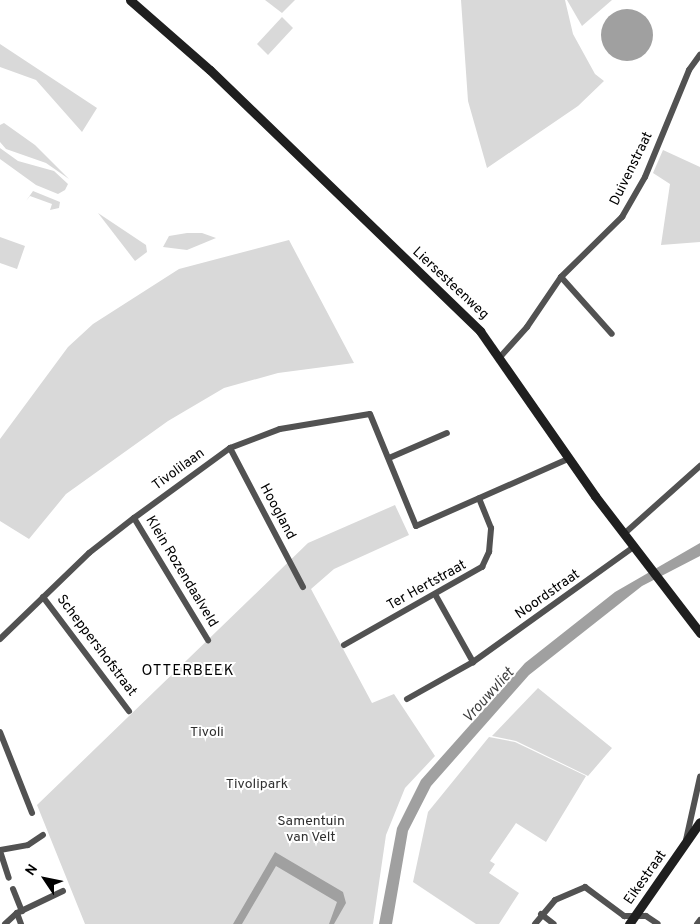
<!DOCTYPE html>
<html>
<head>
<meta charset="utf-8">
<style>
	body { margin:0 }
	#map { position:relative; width:700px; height:924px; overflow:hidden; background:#fff; font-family:Overpass,sans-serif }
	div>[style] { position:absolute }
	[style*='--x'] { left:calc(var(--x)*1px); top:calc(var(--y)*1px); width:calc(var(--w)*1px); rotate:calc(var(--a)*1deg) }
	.green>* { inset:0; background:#d9d9d9 }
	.water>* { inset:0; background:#a0a0a0 }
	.round { border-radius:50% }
	.street>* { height:6px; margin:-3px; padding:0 3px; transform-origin:3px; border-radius:3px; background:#525252 }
	.secondary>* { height:9px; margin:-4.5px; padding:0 4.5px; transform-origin:4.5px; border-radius:4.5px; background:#1f1f1f }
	span { translate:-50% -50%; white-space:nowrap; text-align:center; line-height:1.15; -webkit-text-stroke:4px #fff; paint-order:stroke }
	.street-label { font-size:14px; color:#000 }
	.park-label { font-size:14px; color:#303030 }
	.neighbourhood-label { font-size:15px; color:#000; letter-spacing:1px }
	.water-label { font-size:15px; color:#414141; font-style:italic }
	.north { position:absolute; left:20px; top:854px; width:50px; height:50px; -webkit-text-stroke:4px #fff; paint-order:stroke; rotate:304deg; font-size:14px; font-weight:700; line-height:20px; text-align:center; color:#000 }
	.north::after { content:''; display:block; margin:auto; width:18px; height:22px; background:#000; clip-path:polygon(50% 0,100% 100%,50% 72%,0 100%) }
</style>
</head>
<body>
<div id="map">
	<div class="green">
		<i style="clip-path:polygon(265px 0,295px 0,282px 13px)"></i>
		<i style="clip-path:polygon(461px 0,565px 0,573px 34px,595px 74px,604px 81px,578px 106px,487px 168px,468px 101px)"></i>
		<i style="clip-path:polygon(567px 0,612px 0,582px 26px)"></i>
		<i style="clip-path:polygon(282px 17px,293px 28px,268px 55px,257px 44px)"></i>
		<i style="clip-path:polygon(0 44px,97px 108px,82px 132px,36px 80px,0 67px)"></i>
		<i style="clip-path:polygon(4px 123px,35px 145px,69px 179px,46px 163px,6px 149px,0 142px,0 125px)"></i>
		<i style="clip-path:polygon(0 148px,18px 161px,54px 171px,68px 184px,65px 190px,58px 194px,36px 185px,0 159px)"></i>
		<i style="clip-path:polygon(663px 150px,700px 167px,700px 242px,661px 245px,670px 184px,653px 173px)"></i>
		<i style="clip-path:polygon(33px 191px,60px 202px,59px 208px,50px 210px,52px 204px,30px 196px,26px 201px)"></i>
		<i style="clip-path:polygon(98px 213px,146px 245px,147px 252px,135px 261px)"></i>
		<i style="clip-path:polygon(187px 233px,202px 233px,216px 238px,187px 250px,163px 247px,169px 236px)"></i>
		<i style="clip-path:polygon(0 237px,25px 246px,17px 269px,0 263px)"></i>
		<i style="clip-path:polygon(289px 240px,354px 363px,278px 373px,224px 388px,168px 421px,66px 494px,29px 539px,0 521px,0 439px,68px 347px,93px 324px,179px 269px)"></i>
		<i style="clip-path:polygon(395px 505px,409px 535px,334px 569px,311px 589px,372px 703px,394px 694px,435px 756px,405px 788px,386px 835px,373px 924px,85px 924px,37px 805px,308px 543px)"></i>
		<i style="clip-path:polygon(538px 688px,612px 748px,588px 776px,516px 741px,492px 736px)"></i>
		<i style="clip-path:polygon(489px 737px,515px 742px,586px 776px,546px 842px,516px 823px,490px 861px,495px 864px,489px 873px,519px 893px,499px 924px,476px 924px,413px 882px,428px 812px)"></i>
	</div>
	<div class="water">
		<i class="round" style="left:601px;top:9px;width:52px;height:52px"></i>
		<i style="clip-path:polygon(700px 543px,700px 556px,642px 586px,529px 675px,431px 786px,408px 831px,392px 924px,379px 924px,397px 828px,421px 780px,525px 663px,615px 592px)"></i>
		<i style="clip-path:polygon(275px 852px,343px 892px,346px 903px,334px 924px,329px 924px,337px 902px,276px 866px,242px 924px,233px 924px)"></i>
	</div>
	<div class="street">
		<i style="--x:561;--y:277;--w:76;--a:48.2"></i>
		<i style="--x:501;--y:356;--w:39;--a:-48"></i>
		<i style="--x:527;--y:327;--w:60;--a:-55.8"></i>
		<i style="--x:561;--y:277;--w:86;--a:-44.5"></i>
		<i style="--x:622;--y:217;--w:46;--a:-60.1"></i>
		<i style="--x:645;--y:177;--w:116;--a:-67.6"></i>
		<i style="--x:689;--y:70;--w:19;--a:-54"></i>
		<i style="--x:230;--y:448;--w:157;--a:62.3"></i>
		<i style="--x:389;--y:458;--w:63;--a:-23.3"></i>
		<i style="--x:134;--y:518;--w:143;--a:58.8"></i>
		<i style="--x:625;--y:533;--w:101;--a:-41.8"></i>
		<i style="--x:436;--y:596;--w:76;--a:60.7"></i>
		<i style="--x:43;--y:597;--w:143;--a:53"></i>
		<i style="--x:0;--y:639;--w:124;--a:-44"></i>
		<i style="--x:89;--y:553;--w:57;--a:-37.9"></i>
		<i style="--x:134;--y:518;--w:119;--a:-36.1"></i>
		<i style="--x:230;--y:448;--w:53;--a:-20.8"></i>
		<i style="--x:280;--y:429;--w:91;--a:-9.5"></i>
		<i style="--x:370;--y:414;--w:121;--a:67.7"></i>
		<i style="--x:416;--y:526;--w:166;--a:-23.8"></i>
		<i style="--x:344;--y:645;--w:159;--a:-29.5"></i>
		<i style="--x:482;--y:567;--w:17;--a:-65"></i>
		<i style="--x:489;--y:552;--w:24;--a:-85"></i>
		<i style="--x:491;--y:528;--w:32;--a:-112"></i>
		<i style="--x:407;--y:699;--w:76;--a:-29.3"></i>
		<i style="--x:473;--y:662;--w:199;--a:-35.6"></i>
		<i style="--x:0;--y:732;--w:87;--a:68.4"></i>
		<i style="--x:686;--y:840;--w:65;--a:-77.5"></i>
		<i style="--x:0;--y:850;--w:28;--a:-10"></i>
		<i style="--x:28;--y:845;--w:18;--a:-34"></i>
		<i style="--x:0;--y:851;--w:28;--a:72"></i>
		<i style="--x:13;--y:889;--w:24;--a:68"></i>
		<i style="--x:541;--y:914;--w:16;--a:38"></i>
		<i style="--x:5;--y:924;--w:16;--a:-43"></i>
		<i style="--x:21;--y:924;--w:12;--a:-110"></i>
		<i style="--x:17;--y:913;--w:51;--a:-25.6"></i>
		<i style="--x:535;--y:924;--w:31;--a:-50"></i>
		<i style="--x:555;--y:900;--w:33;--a:-23"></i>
		<i style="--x:585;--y:887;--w:49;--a:36.6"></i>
		<i style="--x:624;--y:916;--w:22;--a:0"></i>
		<i style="--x:646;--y:916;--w:14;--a:34"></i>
		<i style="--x:697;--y:924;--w:5;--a:-53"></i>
	</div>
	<div class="secondary">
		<i style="--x:130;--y:0;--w:106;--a:41.2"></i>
		<i style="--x:210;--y:70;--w:376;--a:44"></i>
		<i style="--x:480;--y:331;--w:201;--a:55.1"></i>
		<i style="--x:595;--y:496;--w:173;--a:52.5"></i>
		<i style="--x:629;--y:924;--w:124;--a:-55.2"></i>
	</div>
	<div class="street-label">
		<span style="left:632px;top:169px;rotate:-64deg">Duivenstraat</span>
		<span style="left:450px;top:284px;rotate:43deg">Liersesteenweg</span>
		<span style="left:179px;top:470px;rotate:-36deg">Tivolilaan</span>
		<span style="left:277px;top:512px;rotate:62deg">Hoogland</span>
		<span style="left:181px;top:572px;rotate:59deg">Klein Rozendaalveld</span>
		<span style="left:427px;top:586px;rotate:-29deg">Ter Hertstraat</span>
		<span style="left:548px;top:595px;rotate:-35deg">Noordstraat</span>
		<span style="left:96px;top:646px;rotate:53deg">Scheppershofstraat</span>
		<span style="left:646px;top:878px;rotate:-55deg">Eikestraat</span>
	</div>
	<div class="park-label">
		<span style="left:207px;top:733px">Tivoli</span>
		<span style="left:257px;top:785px">Tivolipark</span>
		<span style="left:311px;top:830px">Samentuin<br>van Velt</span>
	</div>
	<div class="neighbourhood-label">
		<span style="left:188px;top:672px">OTTERBEEK</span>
	</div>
	<div class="water-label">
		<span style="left:489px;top:696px;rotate:-48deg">Vrouwvliet</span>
	</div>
	<div class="north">N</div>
</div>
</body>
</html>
